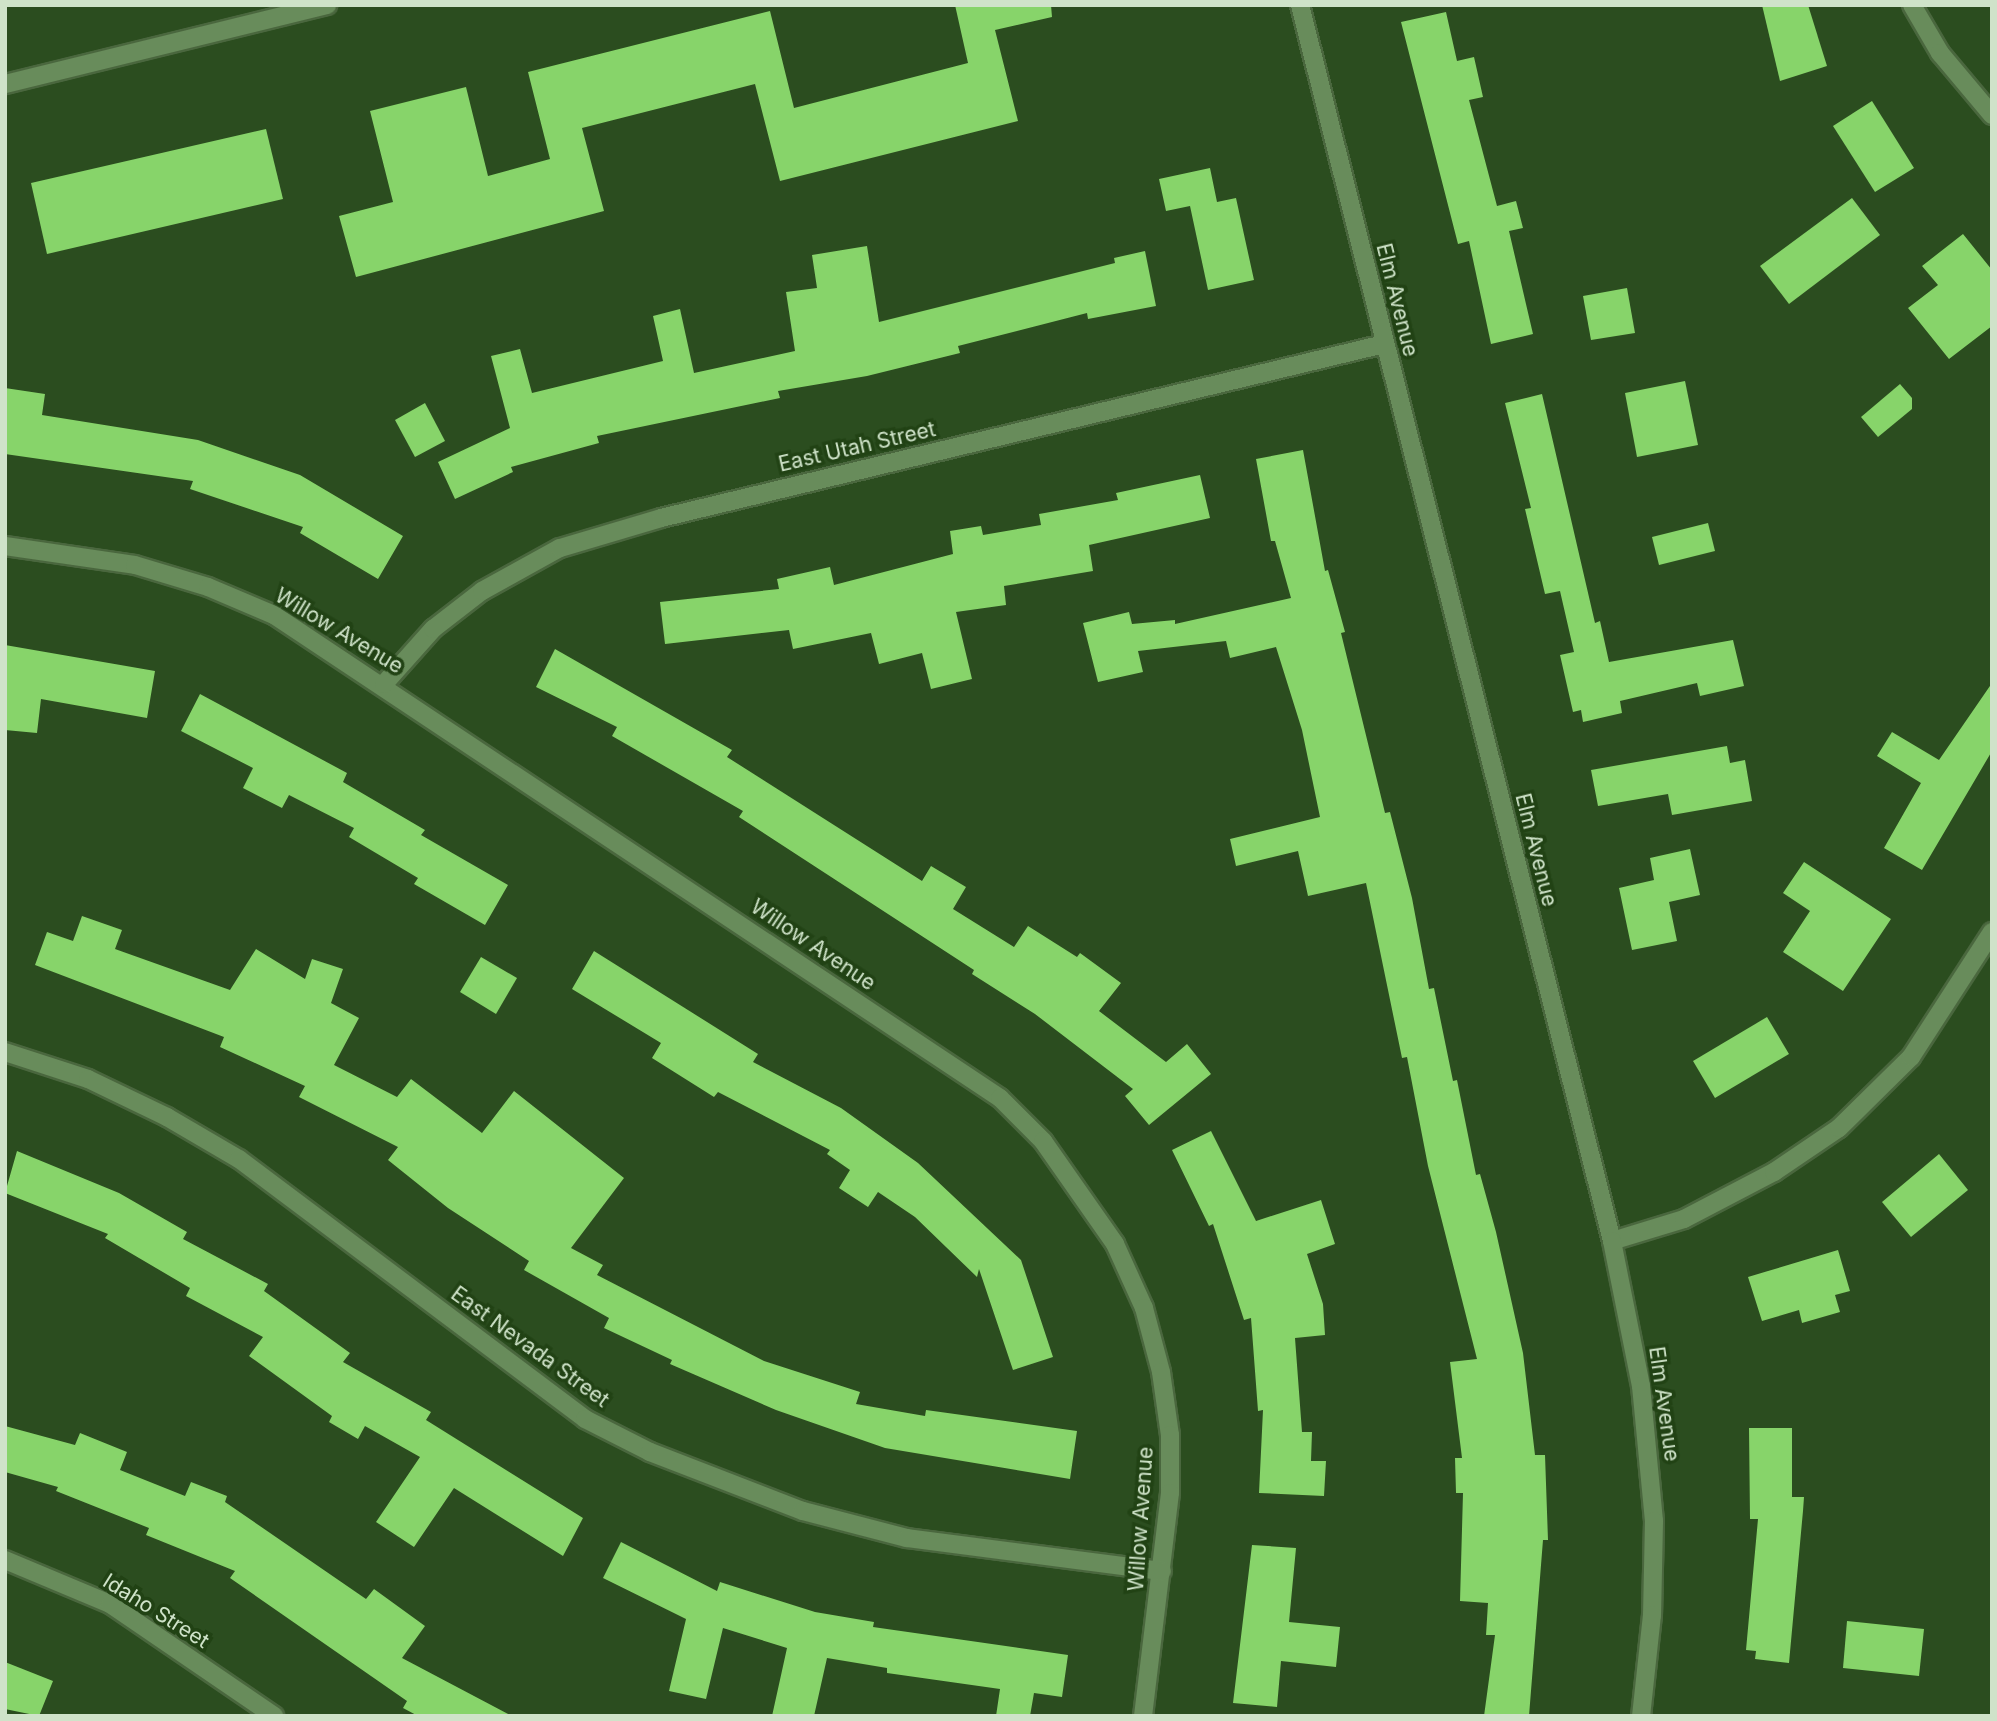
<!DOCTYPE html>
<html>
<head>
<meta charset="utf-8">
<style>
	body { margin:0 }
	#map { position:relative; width:1997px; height:1721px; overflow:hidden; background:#2b4d1f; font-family:Inter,sans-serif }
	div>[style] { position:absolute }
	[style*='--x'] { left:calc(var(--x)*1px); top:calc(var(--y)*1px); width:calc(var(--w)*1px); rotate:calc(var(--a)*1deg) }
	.building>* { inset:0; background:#87d46a }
	.roads { filter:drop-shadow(2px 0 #4a673e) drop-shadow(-2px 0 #4a673e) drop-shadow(0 2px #4a673e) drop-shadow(0 -2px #4a673e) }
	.street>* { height:18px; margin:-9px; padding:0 9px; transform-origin:9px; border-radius:9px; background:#688c5b }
	.secondary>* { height:18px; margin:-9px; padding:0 9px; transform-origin:9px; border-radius:9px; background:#688c5b }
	span { translate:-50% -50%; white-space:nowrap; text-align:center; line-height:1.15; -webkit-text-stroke:7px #214214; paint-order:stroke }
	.street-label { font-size:21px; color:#cfe3c9 }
	.frame { position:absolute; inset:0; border:7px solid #cfe3c9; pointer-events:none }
</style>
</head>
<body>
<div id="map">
	<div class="building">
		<i style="clip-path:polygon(955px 5px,1051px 5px,1052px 17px,995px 30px,1018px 121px,780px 181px,755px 84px,582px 128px,604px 211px,356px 277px,339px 216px,393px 202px,370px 111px,466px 87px,488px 176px,550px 159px,528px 72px,770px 11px,794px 108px,968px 63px)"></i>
		<i style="clip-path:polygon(1762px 5px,1808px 5px,1827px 66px,1780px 81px)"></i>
		<i style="clip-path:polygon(1446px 12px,1457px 61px,1474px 57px,1483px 97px,1469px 100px,1497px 206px,1516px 201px,1523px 228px,1509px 231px,1533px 334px,1491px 344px,1469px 241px,1458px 244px,1401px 22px)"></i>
		<i style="clip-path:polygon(1872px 101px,1914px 168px,1875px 192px,1833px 126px)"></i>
		<i style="clip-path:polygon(266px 129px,283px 199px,47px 254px,31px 183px)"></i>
		<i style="clip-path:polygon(1210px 168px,1217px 202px,1236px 198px,1254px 280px,1208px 290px,1190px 206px,1166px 211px,1159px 179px)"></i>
		<i style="clip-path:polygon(1852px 198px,1880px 235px,1789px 304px,1760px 266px)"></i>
		<i style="clip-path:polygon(1963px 234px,1992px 270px,1992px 326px,1949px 359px,1908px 308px,1938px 285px,1922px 266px)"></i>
		<i style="clip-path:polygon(867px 246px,879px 322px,1115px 263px,1114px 258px,1145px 251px,1156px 306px,1088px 319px,1087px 313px,958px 346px,960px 353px,867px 376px,778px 391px,780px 398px,597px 436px,599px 443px,511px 467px,513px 472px,455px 499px,438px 462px,510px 428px,491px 356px,520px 349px,532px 393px,663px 361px,653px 316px,680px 309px,694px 373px,795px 351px,786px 292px,817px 288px,812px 255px)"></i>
		<i style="clip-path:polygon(1627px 288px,1635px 333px,1591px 340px,1583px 296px)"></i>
		<i style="clip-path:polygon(1685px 381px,1698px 445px,1637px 457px,1625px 393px)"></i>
		<i style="clip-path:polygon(1900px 384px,1912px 398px,1912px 409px,1878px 437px,1861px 417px)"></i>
		<i style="clip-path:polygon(5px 388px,45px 394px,42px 415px,198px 440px,300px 475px,403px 536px,378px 579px,300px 533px,303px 527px,190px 489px,193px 481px,5px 454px)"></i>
		<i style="clip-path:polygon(1542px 394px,1595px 623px,1600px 621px,1609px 662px,1733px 640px,1744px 686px,1700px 696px,1697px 683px,1620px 701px,1622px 713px,1583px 722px,1581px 710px,1573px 712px,1560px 655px,1574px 652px,1560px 591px,1545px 594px,1525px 509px,1531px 508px,1505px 403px)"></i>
		<i style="clip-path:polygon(425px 403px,445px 441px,415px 457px,395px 420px)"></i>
		<i style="clip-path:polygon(1303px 450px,1325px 571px,1328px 570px,1345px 632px,1341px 633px,1385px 813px,1390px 812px,1412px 898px,1429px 989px,1434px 988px,1453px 1081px,1457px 1080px,1476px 1175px,1480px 1174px,1496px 1232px,1523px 1353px,1535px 1455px,1545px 1455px,1548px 1540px,1543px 1540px,1529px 1716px,1484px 1716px,1495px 1635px,1486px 1635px,1488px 1603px,1460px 1601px,1463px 1493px,1456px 1493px,1455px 1458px,1462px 1458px,1450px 1362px,1477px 1359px,1428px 1166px,1407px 1057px,1402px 1058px,1366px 883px,1308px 896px,1298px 851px,1236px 866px,1230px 839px,1320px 817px,1302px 730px,1276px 647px,1230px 658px,1226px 641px,1138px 651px,1143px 672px,1098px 682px,1083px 623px,1129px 612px,1132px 624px,1175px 620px,1175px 624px,1291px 598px,1275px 541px,1271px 541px,1256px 459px)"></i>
		<i style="clip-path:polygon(1200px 475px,1210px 518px,1089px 545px,1093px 571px,1004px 586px,1006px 605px,956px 612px,972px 679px,931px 689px,922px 653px,879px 664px,871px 633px,793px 649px,789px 630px,665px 644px,660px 602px,779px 589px,777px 579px,830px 567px,834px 585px,953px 554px,950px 531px,981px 526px,983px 535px,1041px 525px,1039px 514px,1118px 500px,1116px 493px)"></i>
		<i style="clip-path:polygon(1708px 523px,1715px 551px,1659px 565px,1652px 537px)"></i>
		<i style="clip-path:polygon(5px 645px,155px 671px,147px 718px,41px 699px,37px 733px,5px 730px)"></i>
		<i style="clip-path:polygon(555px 649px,732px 750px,727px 757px,922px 881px,931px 866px,966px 887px,953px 909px,1014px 947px,1028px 926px,1077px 957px,1080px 953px,1121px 983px,1099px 1011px,1166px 1062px,1187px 1044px,1211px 1074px,1149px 1125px,1125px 1096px,1133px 1089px,1035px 1014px,972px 974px,974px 970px,739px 817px,743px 811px,612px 736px,617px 727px,536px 687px)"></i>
		<i style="clip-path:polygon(1992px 683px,1992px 751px,1922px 870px,1884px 848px,1921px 783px,1877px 756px,1892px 732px,1939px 760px)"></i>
		<i style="clip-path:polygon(200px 694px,347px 773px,343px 782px,425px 830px,421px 835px,508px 885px,485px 925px,414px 884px,418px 878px,349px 837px,354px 828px,289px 795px,282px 808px,243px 788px,253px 768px,181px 731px)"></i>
		<i style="clip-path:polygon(1727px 746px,1730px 763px,1745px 760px,1752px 801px,1672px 815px,1668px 794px,1598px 806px,1591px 770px)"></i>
		<i style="clip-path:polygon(1690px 849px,1700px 895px,1669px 902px,1677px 941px,1632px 950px,1619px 888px,1654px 880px,1650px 858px)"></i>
		<i style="clip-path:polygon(1804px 862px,1891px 919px,1843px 991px,1783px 952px,1810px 911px,1783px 893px)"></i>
		<i style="clip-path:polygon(82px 916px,122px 930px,115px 949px,230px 990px,256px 949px,305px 979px,312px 959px,343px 969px,331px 1003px,359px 1018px,334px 1065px,397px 1097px,411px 1079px,482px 1133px,514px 1091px,624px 1178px,571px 1248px,603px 1265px,597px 1275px,764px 1361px,860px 1392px,856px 1404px,925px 1416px,926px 1410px,1077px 1431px,1070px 1479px,885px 1448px,776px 1410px,670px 1364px,672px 1360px,604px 1328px,609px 1318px,524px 1270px,529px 1261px,448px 1208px,388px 1160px,398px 1147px,299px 1097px,305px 1086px,220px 1047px,224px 1037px,35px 965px,47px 932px,73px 941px)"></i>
		<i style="clip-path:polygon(594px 951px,758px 1054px,753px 1062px,841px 1108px,918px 1163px,1021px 1260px,1053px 1357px,1013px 1370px,979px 1269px,977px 1277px,915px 1217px,878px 1192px,868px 1207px,839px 1188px,850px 1170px,827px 1154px,830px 1150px,718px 1092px,714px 1097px,652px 1058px,661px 1043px,572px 989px)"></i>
		<i style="clip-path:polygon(481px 957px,517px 978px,496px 1014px,460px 992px)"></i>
		<i style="clip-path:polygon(1767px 1017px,1789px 1054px,1715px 1098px,1693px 1061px)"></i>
		<i style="clip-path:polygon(1211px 1131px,1256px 1221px,1321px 1200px,1335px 1244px,1307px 1254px,1323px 1304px,1325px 1335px,1295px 1338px,1302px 1432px,1312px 1432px,1311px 1461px,1326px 1461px,1324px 1496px,1259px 1493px,1263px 1410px,1258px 1411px,1251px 1318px,1244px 1320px,1213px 1224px,1209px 1226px,1172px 1150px)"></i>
		<i style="clip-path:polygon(17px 1151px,119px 1193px,187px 1232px,183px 1239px,268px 1284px,264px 1291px,350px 1353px,343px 1362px,431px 1412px,426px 1420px,583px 1518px,563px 1556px,454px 1488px,414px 1547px,376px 1522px,420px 1457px,365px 1426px,358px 1439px,329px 1422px,332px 1416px,249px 1356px,263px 1337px,186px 1296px,190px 1288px,105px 1238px,108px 1234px,5px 1193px)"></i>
		<i style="clip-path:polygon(1939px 1154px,1968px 1190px,1911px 1237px,1882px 1202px)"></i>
		<i style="clip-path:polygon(1838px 1250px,1850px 1291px,1835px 1295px,1840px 1312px,1802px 1323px,1799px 1310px,1762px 1321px,1748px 1277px)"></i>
		<i style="clip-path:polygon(5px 1426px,75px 1445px,80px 1433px,127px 1452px,120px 1470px,185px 1496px,191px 1482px,227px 1496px,225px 1502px,366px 1599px,374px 1589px,425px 1626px,402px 1658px,512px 1716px,418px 1716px,403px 1708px,407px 1701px,230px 1578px,235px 1571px,146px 1535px,149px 1528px,56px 1491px,58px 1487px,5px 1472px)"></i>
		<i style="clip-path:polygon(1749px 1428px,1792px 1428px,1792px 1497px,1804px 1497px,1803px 1511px,1789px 1663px,1755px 1659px,1756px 1651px,1746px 1650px,1758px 1519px,1750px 1519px)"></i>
		<i style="clip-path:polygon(621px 1542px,717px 1591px,720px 1582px,815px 1612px,874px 1622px,873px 1627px,1068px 1655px,1062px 1697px,1034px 1693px,1030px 1716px,996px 1716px,1000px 1689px,887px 1673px,887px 1668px,827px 1658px,814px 1716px,772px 1716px,787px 1648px,723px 1628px,706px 1699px,669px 1691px,686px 1619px,603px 1578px)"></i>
		<i style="clip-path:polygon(1252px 1545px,1296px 1548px,1289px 1622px,1340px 1627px,1336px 1667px,1281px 1661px,1277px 1707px,1233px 1703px)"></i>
		<i style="clip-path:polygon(1847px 1621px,1924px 1629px,1919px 1676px,1843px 1668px)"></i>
		<i style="clip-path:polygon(5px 1662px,53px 1681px,39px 1716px,5px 1709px)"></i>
	</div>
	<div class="roads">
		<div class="street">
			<i style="--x:1912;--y:5;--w:56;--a:59.7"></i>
			<i style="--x:1940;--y:53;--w:81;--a:50"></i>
			<i style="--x:5;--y:84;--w:332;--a:-13.8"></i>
			<i style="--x:5;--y:546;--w:131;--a:8.3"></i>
			<i style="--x:135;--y:565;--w:76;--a:16.8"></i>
			<i style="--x:208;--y:587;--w:72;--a:23"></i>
			<i style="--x:274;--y:615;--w:872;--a:33.64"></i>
			<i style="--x:1000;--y:1098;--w:61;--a:45"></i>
			<i style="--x:1043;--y:1141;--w:126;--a:55"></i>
			<i style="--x:1115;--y:1244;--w:70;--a:65.6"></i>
			<i style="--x:1144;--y:1308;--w:66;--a:75.1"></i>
			<i style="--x:1161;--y:1372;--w:64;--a:81.9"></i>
			<i style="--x:1170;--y:1435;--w:58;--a:90"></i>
			<i style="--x:1170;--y:1493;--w:225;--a:96.9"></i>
			<i style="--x:384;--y:684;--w:74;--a:-48.3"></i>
			<i style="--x:433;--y:629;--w:62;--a:-37.8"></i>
			<i style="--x:482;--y:591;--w:89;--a:-28.9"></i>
			<i style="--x:560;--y:548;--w:105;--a:-16.5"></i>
			<i style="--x:661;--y:518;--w:744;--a:-13.53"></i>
			<i style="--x:5;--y:1052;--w:87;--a:18"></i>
			<i style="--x:88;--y:1079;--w:88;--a:25.7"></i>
			<i style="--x:167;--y:1117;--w:83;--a:30.3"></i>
			<i style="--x:239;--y:1159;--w:433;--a:36.9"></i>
			<i style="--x:585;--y:1419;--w:73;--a:26.9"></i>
			<i style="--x:650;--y:1452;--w:164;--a:21.1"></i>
			<i style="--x:803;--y:1511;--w:107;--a:14.6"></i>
			<i style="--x:907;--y:1538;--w:257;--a:7.4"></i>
			<i style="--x:1612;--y:1241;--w:75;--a:-17"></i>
			<i style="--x:1684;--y:1219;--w:102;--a:-27.6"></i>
			<i style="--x:1774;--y:1172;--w:78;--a:-34.1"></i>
			<i style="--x:1839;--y:1128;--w:101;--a:-44.6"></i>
			<i style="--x:1911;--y:1057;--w:149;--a:-57.1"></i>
			<i style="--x:5;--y:1560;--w:114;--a:22.7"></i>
			<i style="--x:110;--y:1604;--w:199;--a:34.3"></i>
		</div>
		<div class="secondary">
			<i style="--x:1300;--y:5;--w:1275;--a:75.83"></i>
			<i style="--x:1612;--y:1241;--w:148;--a:78.7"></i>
			<i style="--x:1641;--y:1386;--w:136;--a:84.5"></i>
			<i style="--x:1654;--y:1521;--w:94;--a:91.2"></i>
			<i style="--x:1652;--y:1615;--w:102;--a:96.2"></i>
		</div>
	</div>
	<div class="street-label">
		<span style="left:1397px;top:300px;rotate:76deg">Elm Avenue</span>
		<span style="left:857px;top:447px;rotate:-13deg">East Utah Street</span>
		<span style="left:339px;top:631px;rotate:31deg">Willow Avenue</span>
		<span style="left:1536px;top:850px;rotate:76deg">Elm Avenue</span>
		<span style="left:813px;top:945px;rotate:34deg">Willow Avenue</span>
		<span style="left:530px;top:1347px;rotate:36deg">East Nevada Street</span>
		<span style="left:1664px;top:1404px;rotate:82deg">Elm Avenue</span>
		<span style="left:1141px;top:1519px;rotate:-86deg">Willow Avenue</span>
		<span style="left:156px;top:1611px;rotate:32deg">Idaho Street</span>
	</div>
	<div class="frame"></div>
</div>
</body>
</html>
